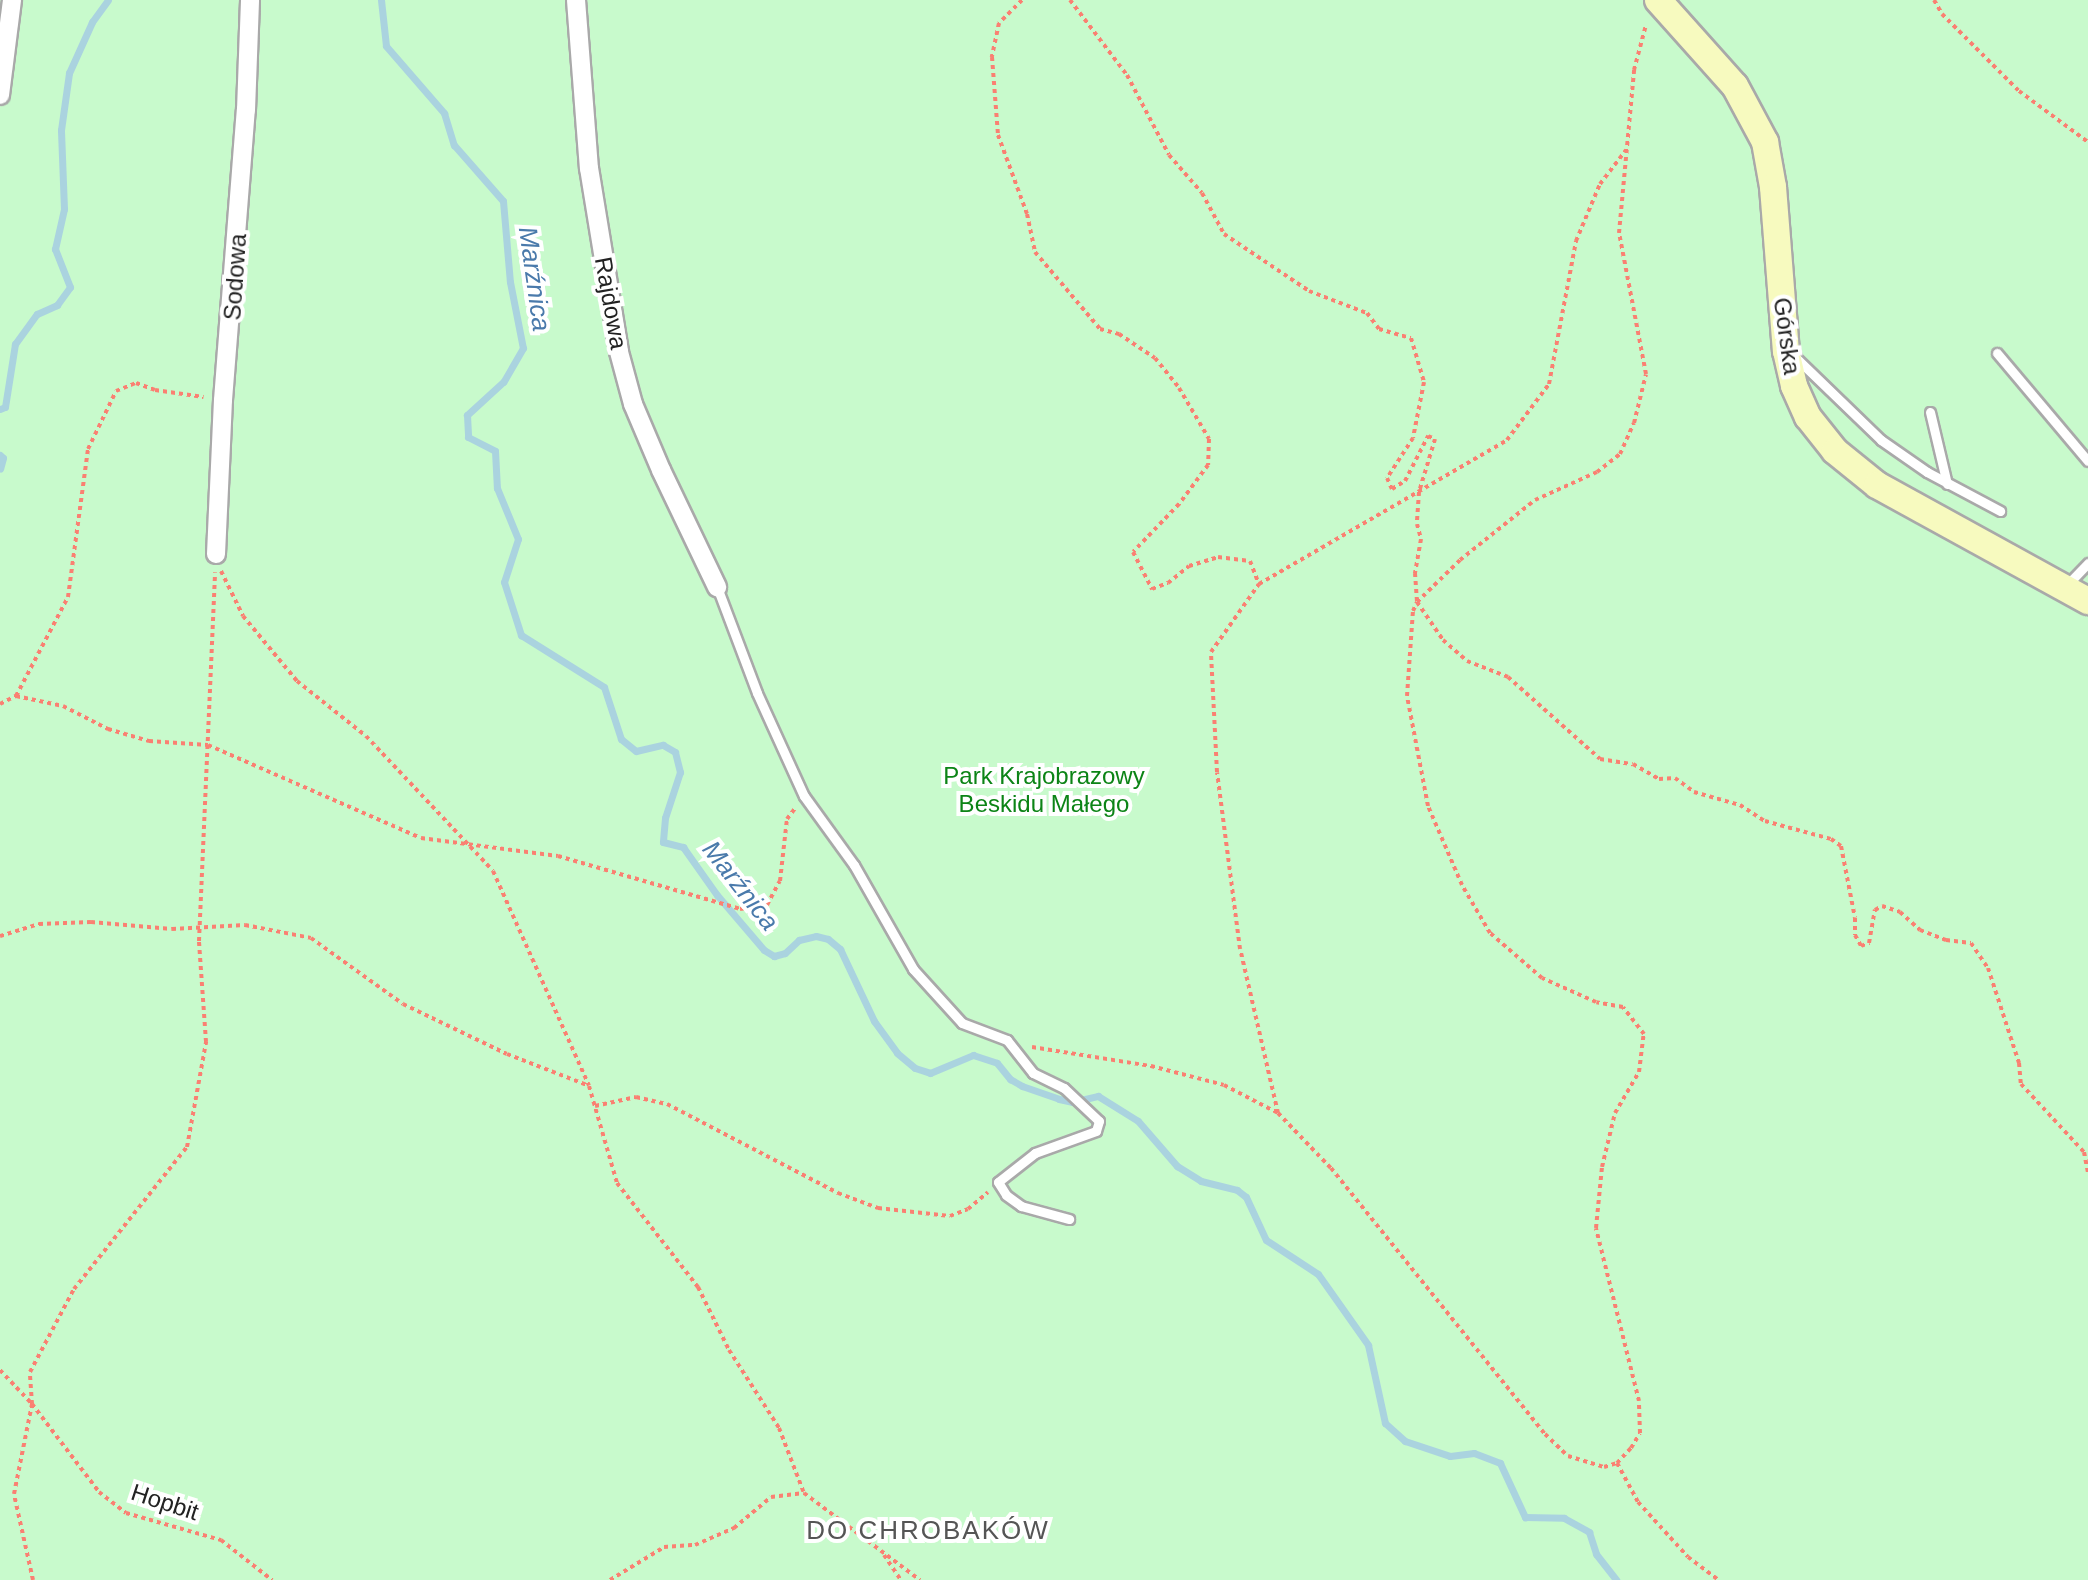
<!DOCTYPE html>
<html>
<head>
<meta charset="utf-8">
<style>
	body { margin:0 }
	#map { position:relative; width:2088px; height:1580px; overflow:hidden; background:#f2efe9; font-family:Arial,sans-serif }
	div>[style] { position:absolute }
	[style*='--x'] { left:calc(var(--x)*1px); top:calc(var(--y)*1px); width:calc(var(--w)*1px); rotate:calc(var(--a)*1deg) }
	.park>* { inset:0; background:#c8facc }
	.stream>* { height:7px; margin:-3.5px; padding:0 3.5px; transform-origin:3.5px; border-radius:3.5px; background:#aad3df }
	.path>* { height:4px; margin-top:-2px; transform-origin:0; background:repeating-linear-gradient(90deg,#fa8072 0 4px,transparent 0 8px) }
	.roads { filter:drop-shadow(2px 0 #a9a9a9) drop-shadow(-2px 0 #a9a9a9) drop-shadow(0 2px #a9a9a9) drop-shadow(0 -2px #a9a9a9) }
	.lane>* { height:9px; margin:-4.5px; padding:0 4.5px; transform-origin:4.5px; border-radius:4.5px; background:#fff }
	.street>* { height:18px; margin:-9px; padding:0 9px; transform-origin:9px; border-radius:9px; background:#fff }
	.secondary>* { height:26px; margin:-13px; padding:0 13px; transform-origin:13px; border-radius:13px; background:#f7fabf }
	span { translate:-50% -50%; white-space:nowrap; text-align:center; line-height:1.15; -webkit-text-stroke:8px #fff; paint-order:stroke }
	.street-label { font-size:24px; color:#222 }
	.park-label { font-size:24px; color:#0c8416 }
	.water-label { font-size:26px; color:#4a7aab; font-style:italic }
	.neighbourhood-label { font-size:26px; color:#555; letter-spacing:2px }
</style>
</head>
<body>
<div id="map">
	<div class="park">
		<i style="clip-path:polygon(0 0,2088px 0,2088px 1580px,0 1580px)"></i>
	</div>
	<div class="stream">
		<i style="--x:381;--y:0;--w:46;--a:83.8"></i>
		<i style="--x:386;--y:46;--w:89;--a:49.1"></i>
		<i style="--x:444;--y:113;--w:34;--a:73"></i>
		<i style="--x:454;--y:145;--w:74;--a:48.8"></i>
		<i style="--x:503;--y:201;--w:81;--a:85.1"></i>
		<i style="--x:510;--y:282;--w:67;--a:78.9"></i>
		<i style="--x:523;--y:348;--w:39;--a:120"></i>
		<i style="--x:503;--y:382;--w:49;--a:137.5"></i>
		<i style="--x:467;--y:415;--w:22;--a:87"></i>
		<i style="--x:468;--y:437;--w:30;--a:27"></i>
		<i style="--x:495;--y:451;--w:37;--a:87"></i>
		<i style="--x:497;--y:488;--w:55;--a:67.6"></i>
		<i style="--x:518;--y:539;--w:45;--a:108"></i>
		<i style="--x:504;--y:582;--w:56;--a:72.2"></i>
		<i style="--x:521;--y:635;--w:98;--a:32.1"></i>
		<i style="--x:604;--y:687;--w:55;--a:71.9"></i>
		<i style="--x:621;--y:739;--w:19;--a:39"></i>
		<i style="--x:636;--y:751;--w:28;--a:-13"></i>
		<i style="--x:663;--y:745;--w:14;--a:30"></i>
		<i style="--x:675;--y:752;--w:21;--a:76"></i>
		<i style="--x:680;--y:772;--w:48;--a:108.1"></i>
		<i style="--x:665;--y:818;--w:24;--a:95"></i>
		<i style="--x:663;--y:842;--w:21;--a:14"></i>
		<i style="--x:683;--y:847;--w:59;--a:54.7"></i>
		<i style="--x:717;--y:895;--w:72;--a:49.5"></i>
		<i style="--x:764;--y:950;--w:12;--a:31"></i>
		<i style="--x:774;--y:956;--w:11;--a:-15"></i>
		<i style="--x:785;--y:953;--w:19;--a:-43"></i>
		<i style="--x:799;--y:940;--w:17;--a:-13"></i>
		<i style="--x:816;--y:936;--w:12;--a:14"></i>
		<i style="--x:828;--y:939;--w:16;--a:40"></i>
		<i style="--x:840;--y:949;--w:80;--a:64.7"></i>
		<i style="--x:874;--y:1021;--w:39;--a:54"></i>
		<i style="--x:897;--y:1053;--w:23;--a:40"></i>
		<i style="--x:915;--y:1068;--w:16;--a:18"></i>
		<i style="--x:930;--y:1073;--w:47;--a:-22.7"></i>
		<i style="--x:973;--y:1055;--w:25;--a:18"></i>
		<i style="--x:997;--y:1063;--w:21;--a:51"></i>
		<i style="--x:1010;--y:1079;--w:14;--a:30"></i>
		<i style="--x:1022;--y:1086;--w:39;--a:19"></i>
		<i style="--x:1059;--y:1099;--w:13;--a:13"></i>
		<i style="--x:1072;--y:1102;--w:27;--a:-13"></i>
		<i style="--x:1098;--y:1096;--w:47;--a:32"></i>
		<i style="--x:1138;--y:1121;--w:60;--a:49.1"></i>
		<i style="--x:1177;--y:1166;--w:28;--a:32"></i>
		<i style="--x:1201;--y:1181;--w:37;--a:14"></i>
		<i style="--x:1237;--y:1190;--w:11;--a:38"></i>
		<i style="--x:1246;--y:1197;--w:47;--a:65.1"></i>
		<i style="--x:1266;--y:1240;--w:62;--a:33.2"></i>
		<i style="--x:1318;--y:1274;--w:87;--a:54.8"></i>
		<i style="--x:1368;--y:1345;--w:80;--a:77.7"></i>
		<i style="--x:1385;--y:1423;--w:27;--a:42"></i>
		<i style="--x:1405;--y:1441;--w:47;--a:18.4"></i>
		<i style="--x:1450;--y:1456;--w:24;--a:-7"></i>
		<i style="--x:1474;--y:1453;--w:28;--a:21"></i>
		<i style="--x:1500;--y:1463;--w:60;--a:65.2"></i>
		<i style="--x:1525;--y:1517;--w:39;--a:1"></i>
		<i style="--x:1564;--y:1518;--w:29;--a:29"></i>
		<i style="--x:1589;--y:1532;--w:23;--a:72"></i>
		<i style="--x:1596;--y:1554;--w:33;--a:52"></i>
		<i style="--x:0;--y:409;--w:5;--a:-22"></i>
		<i style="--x:5;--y:407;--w:64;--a:-81"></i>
		<i style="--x:15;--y:344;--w:37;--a:-54"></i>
		<i style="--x:37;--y:314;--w:22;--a:-24"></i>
		<i style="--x:57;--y:305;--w:22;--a:-54"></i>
		<i style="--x:70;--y:287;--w:41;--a:-111.5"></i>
		<i style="--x:55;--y:249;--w:41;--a:-77.3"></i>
		<i style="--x:64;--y:209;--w:79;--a:-92.2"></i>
		<i style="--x:61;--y:130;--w:58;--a:-82"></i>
		<i style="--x:69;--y:73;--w:56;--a:-65.7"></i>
		<i style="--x:92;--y:22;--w:27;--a:-54"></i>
		<i style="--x:0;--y:455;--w:4;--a:45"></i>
		<i style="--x:3;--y:458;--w:11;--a:105"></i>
	</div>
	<div class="path">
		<i style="--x:1022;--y:0;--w:33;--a:135"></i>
		<i style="--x:999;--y:23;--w:35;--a:102"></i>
		<i style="--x:992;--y:57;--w:78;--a:85.6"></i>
		<i style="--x:998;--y:135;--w:84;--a:69.8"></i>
		<i style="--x:1027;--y:214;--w:39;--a:78"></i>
		<i style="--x:1035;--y:252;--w:101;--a:49.8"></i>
		<i style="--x:1100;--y:329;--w:20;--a:15"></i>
		<i style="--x:1119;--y:334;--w:43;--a:33.7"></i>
		<i style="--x:1155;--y:358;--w:38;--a:51"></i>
		<i style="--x:1179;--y:388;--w:59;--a:59.5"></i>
		<i style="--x:1209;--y:439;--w:26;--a:92"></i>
		<i style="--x:1208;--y:465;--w:49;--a:126.6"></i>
		<i style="--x:1179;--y:504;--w:66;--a:133.8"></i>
		<i style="--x:1133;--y:552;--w:42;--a:62.8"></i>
		<i style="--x:1152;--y:589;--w:17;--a:-21"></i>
		<i style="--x:1168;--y:583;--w:27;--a:-39"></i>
		<i style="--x:1189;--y:566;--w:30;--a:-17"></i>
		<i style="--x:1218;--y:557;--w:32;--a:7"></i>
		<i style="--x:1250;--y:561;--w:25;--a:69"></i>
		<i style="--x:1070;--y:0;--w:94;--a:52.8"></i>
		<i style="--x:1127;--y:75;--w:90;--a:62.3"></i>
		<i style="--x:1169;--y:155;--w:50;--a:49"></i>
		<i style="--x:1202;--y:193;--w:47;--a:61.8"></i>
		<i style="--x:1224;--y:234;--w:102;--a:33.8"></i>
		<i style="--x:1309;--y:291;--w:62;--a:20.8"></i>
		<i style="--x:1367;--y:313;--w:20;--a:53"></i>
		<i style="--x:1379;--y:329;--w:33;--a:16"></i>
		<i style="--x:1411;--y:338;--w:46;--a:73.5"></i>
		<i style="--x:1424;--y:382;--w:57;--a:101.1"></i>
		<i style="--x:1413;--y:438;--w:48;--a:123"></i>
		<i style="--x:1387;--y:478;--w:12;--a:66"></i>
		<i style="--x:1392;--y:489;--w:15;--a:-32"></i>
		<i style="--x:1405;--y:481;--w:51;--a:-62.9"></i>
		<i style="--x:1428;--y:436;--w:8;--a:23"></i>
		<i style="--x:1435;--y:439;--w:55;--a:106.8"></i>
		<i style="--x:1419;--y:492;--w:32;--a:94"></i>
		<i style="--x:1417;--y:524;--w:16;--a:75"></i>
		<i style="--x:1421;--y:539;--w:35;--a:100"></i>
		<i style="--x:1415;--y:573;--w:29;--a:86"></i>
		<i style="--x:1417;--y:602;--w:46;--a:55.6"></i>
		<i style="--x:1443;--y:640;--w:32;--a:41"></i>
		<i style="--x:1467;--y:661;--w:44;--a:21.3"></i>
		<i style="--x:1508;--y:677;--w:123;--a:41.7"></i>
		<i style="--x:1600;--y:759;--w:33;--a:9"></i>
		<i style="--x:1633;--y:764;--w:30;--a:30"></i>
		<i style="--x:1659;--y:779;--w:16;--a:-4"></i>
		<i style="--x:1675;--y:778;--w:24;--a:36"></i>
		<i style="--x:1694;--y:792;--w:48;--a:15.8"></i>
		<i style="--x:1740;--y:805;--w:30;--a:33"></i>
		<i style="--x:1765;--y:821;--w:68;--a:15.3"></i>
		<i style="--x:1831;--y:839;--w:12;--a:35"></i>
		<i style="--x:1841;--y:846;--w:73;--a:79"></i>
		<i style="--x:1855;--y:918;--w:17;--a:90"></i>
		<i style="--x:1855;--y:935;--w:13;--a:61"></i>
		<i style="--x:1861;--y:946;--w:9;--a:-21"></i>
		<i style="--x:1869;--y:943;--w:34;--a:-80"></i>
		<i style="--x:1875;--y:910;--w:8;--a:-30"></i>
		<i style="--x:1882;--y:906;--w:19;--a:18"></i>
		<i style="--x:1900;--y:912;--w:27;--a:42"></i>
		<i style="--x:1920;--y:930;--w:28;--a:21"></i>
		<i style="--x:1946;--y:940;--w:25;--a:7"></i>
		<i style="--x:1971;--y:943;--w:30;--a:56"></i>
		<i style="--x:1988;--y:968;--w:100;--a:71.9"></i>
		<i style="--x:2019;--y:1063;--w:21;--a:85"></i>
		<i style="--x:2021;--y:1084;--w:93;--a:47.2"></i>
		<i style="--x:2084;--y:1152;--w:21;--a:79"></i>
		<i style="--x:1934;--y:0;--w:16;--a:60"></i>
		<i style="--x:1942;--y:14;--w:109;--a:45"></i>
		<i style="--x:2019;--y:91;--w:86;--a:36.5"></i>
		<i style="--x:221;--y:571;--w:50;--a:63.9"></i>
		<i style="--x:243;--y:616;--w:85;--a:50.3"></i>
		<i style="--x:297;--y:681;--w:88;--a:38.6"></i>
		<i style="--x:366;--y:736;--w:185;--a:46.7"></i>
		<i style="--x:493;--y:871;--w:235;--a:65.9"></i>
		<i style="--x:589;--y:1086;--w:101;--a:73.9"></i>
		<i style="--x:617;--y:1183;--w:132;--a:52.1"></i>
		<i style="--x:698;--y:1287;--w:70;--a:63.8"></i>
		<i style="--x:729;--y:1350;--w:93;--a:57.3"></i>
		<i style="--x:779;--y:1428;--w:70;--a:69"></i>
		<i style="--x:804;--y:1493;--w:145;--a:36.9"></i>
		<i style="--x:16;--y:696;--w:48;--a:12"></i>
		<i style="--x:63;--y:706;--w:51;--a:27.1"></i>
		<i style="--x:108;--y:729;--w:43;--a:16.3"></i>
		<i style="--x:149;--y:741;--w:59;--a:3.9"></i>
		<i style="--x:208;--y:745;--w:232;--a:23.6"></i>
		<i style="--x:421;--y:838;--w:138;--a:7.5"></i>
		<i style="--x:558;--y:856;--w:190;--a:16.2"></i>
		<i style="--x:740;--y:909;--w:27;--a:-8"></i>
		<i style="--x:767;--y:905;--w:27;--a:-62"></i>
		<i style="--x:780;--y:881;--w:62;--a:-83.6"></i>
		<i style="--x:787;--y:819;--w:15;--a:-53"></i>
		<i style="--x:0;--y:704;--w:18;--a:-27"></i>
		<i style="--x:16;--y:696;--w:112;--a:-62.3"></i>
		<i style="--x:68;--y:597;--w:149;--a:-82.3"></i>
		<i style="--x:88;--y:449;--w:64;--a:-64.2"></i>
		<i style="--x:116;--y:391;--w:22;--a:-22"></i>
		<i style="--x:136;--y:383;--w:20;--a:20"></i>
		<i style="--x:155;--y:390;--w:49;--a:8.3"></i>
		<i style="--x:0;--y:936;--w:41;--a:-17.1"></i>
		<i style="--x:39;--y:924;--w:52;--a:-2.2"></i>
		<i style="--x:91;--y:922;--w:81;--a:4.9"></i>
		<i style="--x:172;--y:929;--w:73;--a:-3.1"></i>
		<i style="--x:245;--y:925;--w:67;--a:11.1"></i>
		<i style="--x:311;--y:938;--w:113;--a:35.7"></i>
		<i style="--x:403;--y:1004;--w:115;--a:25.7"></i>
		<i style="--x:507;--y:1054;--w:86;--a:21.2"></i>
		<i style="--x:1032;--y:1047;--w:121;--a:9.1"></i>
		<i style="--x:1151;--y:1066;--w:75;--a:14.6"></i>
		<i style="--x:1224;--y:1085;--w:61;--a:27.4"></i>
		<i style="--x:1278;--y:1113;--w:76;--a:46.1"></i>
		<i style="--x:1331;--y:1168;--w:341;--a:51.2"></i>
		<i style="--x:1545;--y:1434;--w:32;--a:44"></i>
		<i style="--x:1568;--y:1456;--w:38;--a:17"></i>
		<i style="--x:1604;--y:1467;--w:14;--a:-17"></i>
		<i style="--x:1617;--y:1463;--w:21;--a:-47"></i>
		<i style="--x:1631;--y:1448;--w:17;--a:-59"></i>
		<i style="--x:1640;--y:1433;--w:32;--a:-92"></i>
		<i style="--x:1639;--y:1401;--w:178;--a:-104"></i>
		<i style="--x:1596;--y:1228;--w:61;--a:-84.4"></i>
		<i style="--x:1602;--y:1167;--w:56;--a:-76.5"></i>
		<i style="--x:1615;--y:1113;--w:48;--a:-59.7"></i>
		<i style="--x:1639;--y:1072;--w:38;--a:-83"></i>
		<i style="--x:1644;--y:1034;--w:34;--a:-128"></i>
		<i style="--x:1623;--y:1007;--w:27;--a:-170"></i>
		<i style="--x:1596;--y:1002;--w:59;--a:-156"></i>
		<i style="--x:1542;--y:978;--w:69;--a:-139.1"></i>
		<i style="--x:1490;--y:933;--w:56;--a:-120.3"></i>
		<i style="--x:1462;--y:885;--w:86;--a:-113.3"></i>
		<i style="--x:1428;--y:806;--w:112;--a:-100.8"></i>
		<i style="--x:1407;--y:696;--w:85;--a:-86"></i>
		<i style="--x:1413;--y:611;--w:10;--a:-66"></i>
		<i style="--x:1417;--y:602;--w:60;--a:-44.3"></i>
		<i style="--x:1460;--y:560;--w:96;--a:-38.7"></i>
		<i style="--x:1535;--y:500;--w:68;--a:-24.3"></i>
		<i style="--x:1597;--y:472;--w:29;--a:-38"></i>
		<i style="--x:1620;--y:454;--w:34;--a:-66"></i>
		<i style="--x:1634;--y:423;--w:50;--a:-76.2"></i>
		<i style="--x:1646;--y:374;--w:144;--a:-100.8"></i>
		<i style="--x:1619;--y:233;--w:164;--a:-84.7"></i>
		<i style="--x:1634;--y:70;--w:47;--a:-75.1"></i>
		<i style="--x:595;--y:1106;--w:42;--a:-12.4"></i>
		<i style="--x:636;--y:1097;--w:32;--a:13"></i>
		<i style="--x:667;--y:1104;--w:193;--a:27.5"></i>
		<i style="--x:838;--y:1193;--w:43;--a:20.6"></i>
		<i style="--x:878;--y:1208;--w:72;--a:6.3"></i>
		<i style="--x:950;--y:1216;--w:19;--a:-21"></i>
		<i style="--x:968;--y:1209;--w:26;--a:-40"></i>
		<i style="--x:1278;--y:1113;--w:168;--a:-103"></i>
		<i style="--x:1240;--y:949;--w:178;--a:-97.4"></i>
		<i style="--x:1217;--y:772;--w:120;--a:-92.9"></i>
		<i style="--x:1211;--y:652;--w:83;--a:-54.8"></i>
		<i style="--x:1259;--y:584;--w:287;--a:-30.1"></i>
		<i style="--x:1507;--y:440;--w:70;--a:-53.1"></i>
		<i style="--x:1549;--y:384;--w:146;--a:-79.3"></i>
		<i style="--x:1576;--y:241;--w:62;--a:-67.2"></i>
		<i style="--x:1600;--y:184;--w:43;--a:-52.6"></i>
		<i style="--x:0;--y:1370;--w:47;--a:46.7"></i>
		<i style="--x:32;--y:1404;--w:111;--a:52.7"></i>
		<i style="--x:99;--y:1492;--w:34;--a:38"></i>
		<i style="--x:126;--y:1513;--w:99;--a:15.9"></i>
		<i style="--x:221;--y:1540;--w:65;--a:38.1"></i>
		<i style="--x:1617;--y:1463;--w:44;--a:61.7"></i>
		<i style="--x:1638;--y:1502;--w:74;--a:47.7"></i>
		<i style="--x:1688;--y:1557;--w:38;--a:37"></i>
		<i style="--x:884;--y:1555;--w:30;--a:56"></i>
		<i style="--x:33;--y:1580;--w:88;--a:-102.5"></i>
		<i style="--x:14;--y:1494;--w:92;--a:-78.7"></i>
		<i style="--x:32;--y:1404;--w:32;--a:-94"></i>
		<i style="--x:30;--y:1372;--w:94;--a:-62.1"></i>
		<i style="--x:74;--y:1289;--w:181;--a:-51.5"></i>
		<i style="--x:187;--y:1147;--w:107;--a:-79.7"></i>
		<i style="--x:206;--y:1042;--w:101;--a:-94"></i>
		<i style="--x:199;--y:941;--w:369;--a:-87.5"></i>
		<i style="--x:610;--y:1580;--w:63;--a:-31.4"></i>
		<i style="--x:664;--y:1547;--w:31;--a:-4"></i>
		<i style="--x:695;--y:1545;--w:43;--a:-23.6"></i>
		<i style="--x:734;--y:1528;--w:48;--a:-40"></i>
		<i style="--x:771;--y:1497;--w:33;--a:-7"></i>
	</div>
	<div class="roads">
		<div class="lane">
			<i style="--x:1997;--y:353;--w:141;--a:49.9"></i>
			<i style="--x:1792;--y:354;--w:124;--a:44"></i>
			<i style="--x:1881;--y:440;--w:56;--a:34.8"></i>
			<i style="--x:1927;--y:472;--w:83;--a:28.1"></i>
			<i style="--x:1930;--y:412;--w:74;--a:76.7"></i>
			<i style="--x:2066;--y:586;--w:32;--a:-46"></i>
			<i style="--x:717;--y:587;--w:113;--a:69.3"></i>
			<i style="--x:757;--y:693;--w:113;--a:65.5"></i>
			<i style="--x:804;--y:796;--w:85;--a:54.1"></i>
			<i style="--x:854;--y:865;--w:120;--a:60.4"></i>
			<i style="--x:913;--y:969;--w:73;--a:47.8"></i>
			<i style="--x:962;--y:1023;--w:48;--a:20.7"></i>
			<i style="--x:1007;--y:1040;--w:42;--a:51.8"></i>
			<i style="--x:1033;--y:1073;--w:34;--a:26"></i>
			<i style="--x:1064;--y:1088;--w:48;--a:43.3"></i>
			<i style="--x:1099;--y:1121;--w:10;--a:107"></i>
			<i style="--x:1096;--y:1131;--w:65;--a:160.2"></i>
			<i style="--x:1035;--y:1153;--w:47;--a:141.9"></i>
			<i style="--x:998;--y:1182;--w:15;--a:58"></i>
			<i style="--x:1006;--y:1195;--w:19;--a:36"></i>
			<i style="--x:1021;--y:1206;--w:50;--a:15.2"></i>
		</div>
		<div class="street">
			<i style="--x:576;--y:0;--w:169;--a:85.6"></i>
			<i style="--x:589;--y:168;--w:186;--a:80.7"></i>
			<i style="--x:619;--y:352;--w:54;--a:74.9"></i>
			<i style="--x:633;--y:404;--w:72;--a:67"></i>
			<i style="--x:661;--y:470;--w:130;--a:64.4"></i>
			<i style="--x:0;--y:95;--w:96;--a:-82.8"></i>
			<i style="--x:216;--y:554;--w:154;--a:-87.4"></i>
			<i style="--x:223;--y:400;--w:291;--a:-85.5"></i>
			<i style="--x:246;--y:110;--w:110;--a:-87.9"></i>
		</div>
		<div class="secondary">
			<i style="--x:1658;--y:0;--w:115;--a:48.2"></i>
			<i style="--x:1735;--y:86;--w:64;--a:61.8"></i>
			<i style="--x:1765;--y:142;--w:46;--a:79.9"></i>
			<i style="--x:1773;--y:187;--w:165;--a:85.5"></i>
			<i style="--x:1786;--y:351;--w:36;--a:77"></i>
			<i style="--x:1794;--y:386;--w:34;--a:66"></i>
			<i style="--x:1808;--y:417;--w:43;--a:51.5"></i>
			<i style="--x:1835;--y:451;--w:54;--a:39"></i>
			<i style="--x:1877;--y:485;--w:241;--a:28.8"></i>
		</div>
	</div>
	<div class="street-label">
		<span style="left:235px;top:277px;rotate:-86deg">Sodowa</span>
		<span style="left:611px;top:303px;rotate:80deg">Rajdowa</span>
		<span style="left:1787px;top:336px;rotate:82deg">Górska</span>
		<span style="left:165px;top:1502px;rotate:18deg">Hopbit</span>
	</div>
	<div class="park-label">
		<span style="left:1044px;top:790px">Park Krajobrazowy<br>Beskidu Małego</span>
	</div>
	<div class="water-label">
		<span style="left:534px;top:279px;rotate:82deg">Marźnica</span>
		<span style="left:740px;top:886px;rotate:52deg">Marźnica</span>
	</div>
	<div class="neighbourhood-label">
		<span style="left:928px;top:1531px">DO CHROBAKÓW</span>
	</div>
</div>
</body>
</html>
